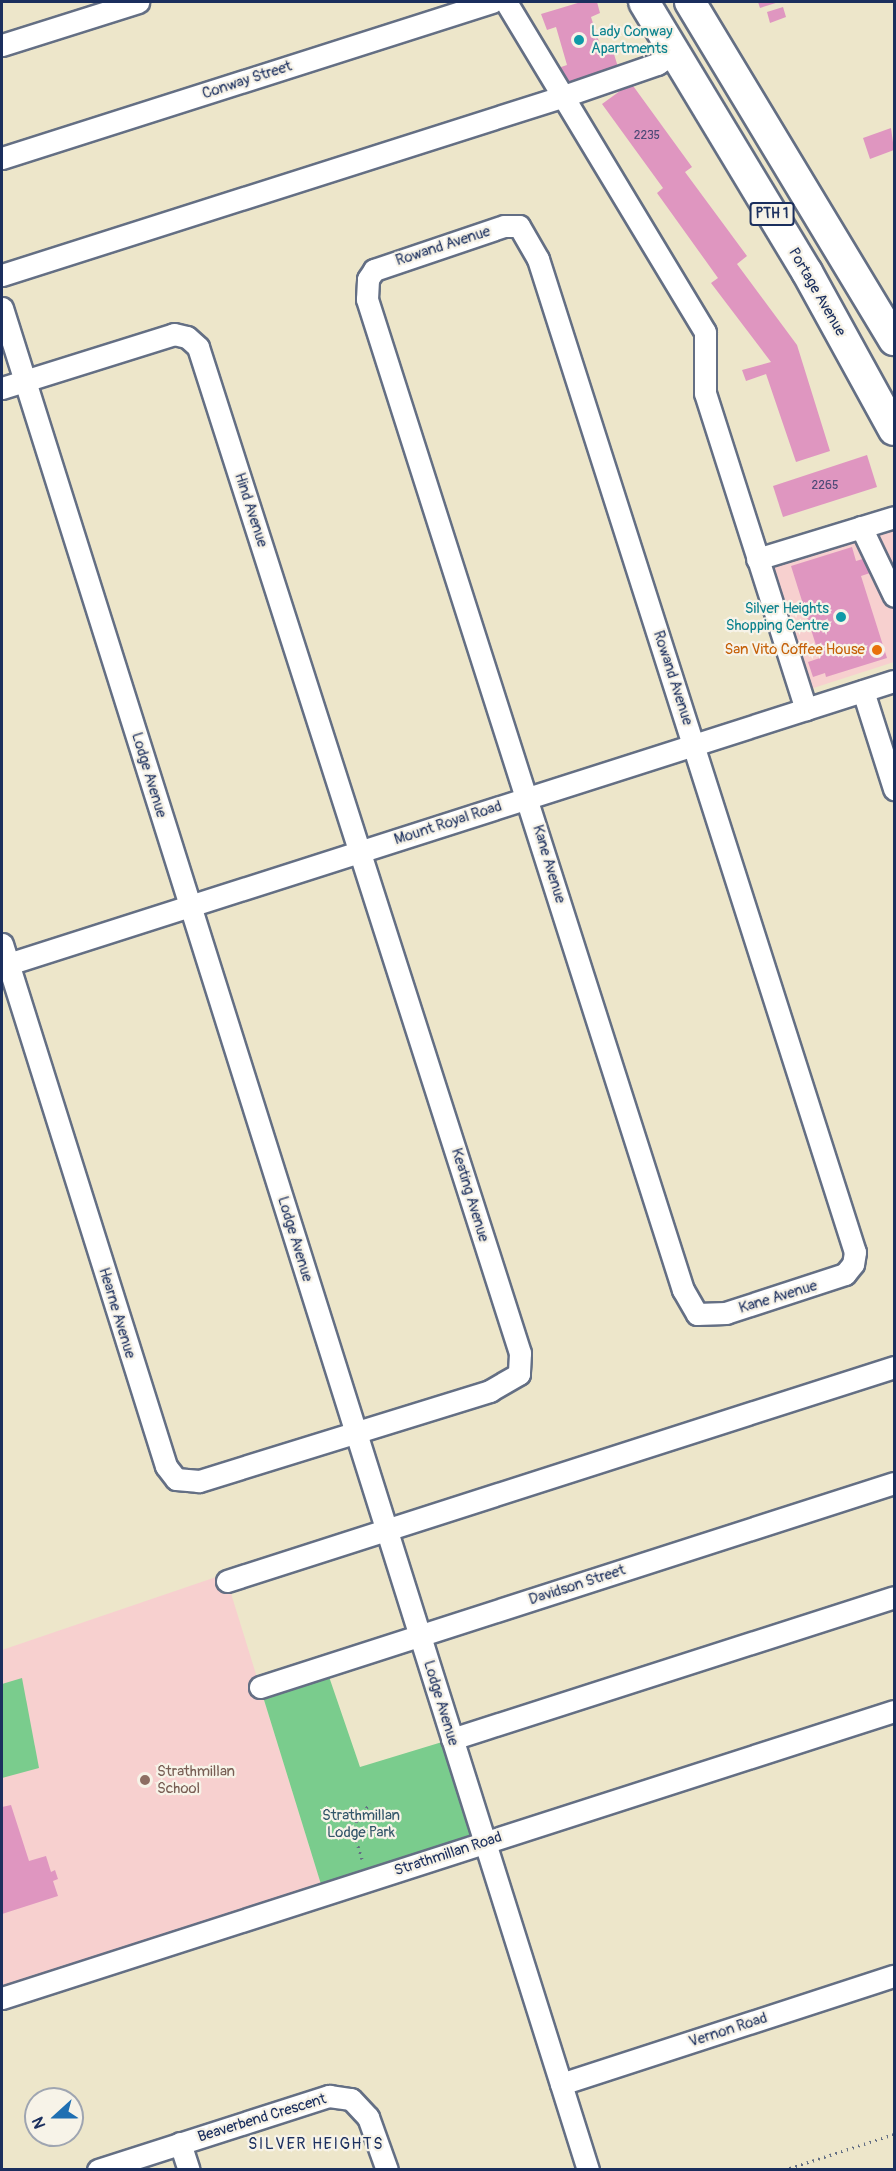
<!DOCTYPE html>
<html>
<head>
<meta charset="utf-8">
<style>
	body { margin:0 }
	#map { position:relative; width:896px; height:2171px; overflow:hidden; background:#ede6ca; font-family:Pangolin,sans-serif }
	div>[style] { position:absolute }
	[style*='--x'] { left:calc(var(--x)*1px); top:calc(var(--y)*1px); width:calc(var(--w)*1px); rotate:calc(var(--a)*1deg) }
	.built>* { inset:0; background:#f7d0cf }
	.green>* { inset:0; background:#7acc8d }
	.building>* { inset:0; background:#df96c0 }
	.path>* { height:3px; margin-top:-1.5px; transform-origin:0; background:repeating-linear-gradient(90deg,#646f84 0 1.5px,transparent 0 6px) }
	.roads { filter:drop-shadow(2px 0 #646f84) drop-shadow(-2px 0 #646f84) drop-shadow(0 2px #646f84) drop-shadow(0 -2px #646f84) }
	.minor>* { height:21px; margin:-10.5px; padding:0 10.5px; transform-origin:10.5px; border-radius:10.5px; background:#fff }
	.highway>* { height:30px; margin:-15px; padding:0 15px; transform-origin:15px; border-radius:15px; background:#fff }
	.dots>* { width:16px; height:16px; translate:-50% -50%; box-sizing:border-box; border:3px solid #f7f3e8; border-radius:50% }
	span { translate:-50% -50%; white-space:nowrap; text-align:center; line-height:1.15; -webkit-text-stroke:4.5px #f7f3e8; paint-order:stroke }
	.number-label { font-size:12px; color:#4c4976 }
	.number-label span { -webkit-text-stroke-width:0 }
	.shield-label span { padding:2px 4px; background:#f7f3e8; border:2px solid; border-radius:4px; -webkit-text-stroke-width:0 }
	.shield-label { font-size:14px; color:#1b2f5e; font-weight:700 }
	.culture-label { font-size:15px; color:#0d838f }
	.left { translate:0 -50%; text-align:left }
	.right { translate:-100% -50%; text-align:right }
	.street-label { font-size:15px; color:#1b2f5e }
	.food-label { font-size:15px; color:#c56008 }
	.education-label { font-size:15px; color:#785e54 }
	.park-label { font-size:15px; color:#33566a }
	.neighbourhood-label { font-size:16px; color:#1b2f5e; letter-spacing:1.5px }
	.frame { position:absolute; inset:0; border:3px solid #1b2f5e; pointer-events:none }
	.north { position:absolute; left:24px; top:2087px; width:60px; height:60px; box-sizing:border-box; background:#f7f3e8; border:2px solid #9fa5b1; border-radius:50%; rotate:249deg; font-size:16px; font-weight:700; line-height:24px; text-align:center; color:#1b2f5e }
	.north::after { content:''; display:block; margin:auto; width:21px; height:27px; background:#1f6fb2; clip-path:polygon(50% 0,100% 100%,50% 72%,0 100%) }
</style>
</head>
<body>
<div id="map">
	<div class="built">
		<i style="clip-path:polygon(894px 518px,894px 662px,801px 692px,758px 559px)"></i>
		<i style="clip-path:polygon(225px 1574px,324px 1894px,2px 1998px,2px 1650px)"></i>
	</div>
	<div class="green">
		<i style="clip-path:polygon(325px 1665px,360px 1767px,452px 1739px,485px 1842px,324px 1894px,260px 1687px)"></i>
		<i style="clip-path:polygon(22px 1678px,39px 1768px,2px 1778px,2px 1684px)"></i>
	</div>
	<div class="building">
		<i style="clip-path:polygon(581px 2px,597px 2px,600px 13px,591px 17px,603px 54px,613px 51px,618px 67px,562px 84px,558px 68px,567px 65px,556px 27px,547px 30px,541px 14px)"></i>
		<i style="clip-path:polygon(758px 2px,779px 2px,760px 8px)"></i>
		<i style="clip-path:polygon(783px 7px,786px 17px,770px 23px,767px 12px)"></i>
		<i style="clip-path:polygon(631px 83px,692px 167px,685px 172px,747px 256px,737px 264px,797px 345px,830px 451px,796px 462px,766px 374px,746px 381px,742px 370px,771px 362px,711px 283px,718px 278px,657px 193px,663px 188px,602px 104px)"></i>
		<i style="clip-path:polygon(891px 128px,894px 150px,870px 159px,863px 138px)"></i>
		<i style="clip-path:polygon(867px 455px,877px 487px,783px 517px,773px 486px)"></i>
		<i style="clip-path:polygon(852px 547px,856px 561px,866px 558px,870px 573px,861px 576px,887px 658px,826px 677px,825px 673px,813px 677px,808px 662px,820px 658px,791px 566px)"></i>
		<i style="clip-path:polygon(11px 1805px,29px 1861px,46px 1856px,51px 1872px,55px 1870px,58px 1879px,53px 1881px,58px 1896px,2px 1914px,2px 1807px)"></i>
	</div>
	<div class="path">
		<i style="--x:362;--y:1859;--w:34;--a:-107"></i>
		<i style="--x:352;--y:1827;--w:30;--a:-53"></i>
		<i style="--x:784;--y:2170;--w:116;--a:-18.1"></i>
	</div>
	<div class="roads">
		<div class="minor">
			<i style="--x:506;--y:2;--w:385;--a:58.9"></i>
			<i style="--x:705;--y:332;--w:61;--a:90"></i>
			<i style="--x:705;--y:393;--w:332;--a:72.3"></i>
			<i style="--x:2;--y:45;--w:143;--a:-17.5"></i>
			<i style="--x:2;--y:158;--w:514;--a:-17.66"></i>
			<i style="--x:504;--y:226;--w:15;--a:0"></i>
			<i style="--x:519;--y:226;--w:38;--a:60"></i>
			<i style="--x:538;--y:259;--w:1042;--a:72.3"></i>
			<i style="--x:855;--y:1252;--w:12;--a:99"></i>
			<i style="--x:853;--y:1264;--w:13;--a:129"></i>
			<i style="--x:845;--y:1274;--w:125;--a:161.9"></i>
			<i style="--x:726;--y:1313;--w:29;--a:178"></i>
			<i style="--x:697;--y:1314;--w:28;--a:-120"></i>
			<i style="--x:683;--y:1290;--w:1040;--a:-107.69"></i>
			<i style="--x:367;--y:299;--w:20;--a:-87"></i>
			<i style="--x:368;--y:279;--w:11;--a:-56"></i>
			<i style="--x:374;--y:270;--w:137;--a:-18.7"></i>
			<i style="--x:2;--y:275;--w:587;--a:-17.66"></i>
			<i style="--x:561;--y:97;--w:102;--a:-19"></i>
			<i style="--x:657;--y:64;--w:22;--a:-34"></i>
			<i style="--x:2;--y:308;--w:1952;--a:72.53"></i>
			<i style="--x:2;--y:388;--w:180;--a:-17.4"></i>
			<i style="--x:174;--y:334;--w:13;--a:13"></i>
			<i style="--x:187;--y:337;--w:15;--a:42"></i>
			<i style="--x:198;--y:347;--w:1056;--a:72.25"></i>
			<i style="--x:520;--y:1353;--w:21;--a:93"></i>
			<i style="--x:519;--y:1374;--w:34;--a:150"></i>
			<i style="--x:490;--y:1391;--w:305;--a:162.8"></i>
			<i style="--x:199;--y:1481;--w:23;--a:-175"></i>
			<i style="--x:176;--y:1479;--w:16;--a:-128"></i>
			<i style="--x:166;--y:1466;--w:547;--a:-107.44"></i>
			<i style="--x:861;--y:527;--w:76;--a:64.4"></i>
			<i style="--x:757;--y:559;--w:143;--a:-17"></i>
			<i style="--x:863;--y:691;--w:103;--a:72.4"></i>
			<i style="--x:2;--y:966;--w:936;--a:-17.72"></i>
			<i style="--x:227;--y:1581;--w:700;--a:-17.79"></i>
			<i style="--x:260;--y:1687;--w:666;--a:-17.84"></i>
			<i style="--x:452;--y:1739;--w:464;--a:-17.8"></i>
			<i style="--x:2;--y:1998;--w:937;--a:-17.84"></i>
			<i style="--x:561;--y:2084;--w:350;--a:-18"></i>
			<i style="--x:180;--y:2143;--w:28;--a:72"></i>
			<i style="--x:98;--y:2170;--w:243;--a:-17.8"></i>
			<i style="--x:329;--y:2096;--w:22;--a:8"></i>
			<i style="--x:351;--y:2099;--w:25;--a:47"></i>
			<i style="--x:368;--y:2117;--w:56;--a:70.3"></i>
		</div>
		<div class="highway">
			<i style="--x:644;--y:2;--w:315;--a:58.9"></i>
			<i style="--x:807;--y:272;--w:180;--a:61.2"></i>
			<i style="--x:690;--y:2;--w:395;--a:58.9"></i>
		</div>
	</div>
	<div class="dots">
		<i style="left:579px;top:40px;background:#0f9aa8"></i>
		<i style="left:841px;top:617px;background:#0f9aa8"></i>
		<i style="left:877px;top:650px;background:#e8710a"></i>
		<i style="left:145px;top:1780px;background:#8d6e63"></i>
	</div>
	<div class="number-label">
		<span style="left:647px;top:136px">2235</span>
		<span style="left:825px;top:486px">2265</span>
	</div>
	<div class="shield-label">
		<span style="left:772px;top:214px">PTH 1</span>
	</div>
	<div class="culture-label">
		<span class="left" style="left:591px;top:40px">Lady Conway<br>Apartments</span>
		<span class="right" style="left:829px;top:617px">Silver Heights<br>Shopping Centre</span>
	</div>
	<div class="street-label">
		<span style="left:247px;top:80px;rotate:-18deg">Conway Street</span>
		<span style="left:443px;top:246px;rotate:-18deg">Rowand Avenue</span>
		<span style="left:817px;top:292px;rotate:60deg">Portage Avenue</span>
		<span style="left:251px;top:510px;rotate:72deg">Hind Avenue</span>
		<span style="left:673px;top:678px;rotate:72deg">Rowand Avenue</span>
		<span style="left:149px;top:775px;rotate:73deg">Lodge Avenue</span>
		<span style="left:448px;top:823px;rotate:-18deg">Mount Royal Road</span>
		<span style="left:549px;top:864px;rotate:73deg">Kane Avenue</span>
		<span style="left:470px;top:1195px;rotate:73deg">Keating Avenue</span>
		<span style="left:295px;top:1239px;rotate:73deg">Lodge Avenue</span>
		<span style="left:778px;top:1297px;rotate:-17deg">Kane Avenue</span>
		<span style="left:117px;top:1313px;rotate:73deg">Hearne Avenue</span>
		<span style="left:577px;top:1585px;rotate:-18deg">Davidson Street</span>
		<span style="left:441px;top:1703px;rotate:73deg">Lodge Avenue</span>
		<span style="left:448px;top:1854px;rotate:-18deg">Strathmillan Road</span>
		<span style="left:728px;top:2030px;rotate:-18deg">Vernon Road</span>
		<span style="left:262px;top:2118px;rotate:-17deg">Beaverbend Crescent</span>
	</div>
	<div class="food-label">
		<span class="right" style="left:865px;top:650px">San Vito Coffee House</span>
	</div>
	<div class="education-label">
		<span class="left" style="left:157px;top:1780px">Strathmillan<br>School</span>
	</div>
	<div class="park-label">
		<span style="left:361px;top:1824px">Strathmillan<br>Lodge Park</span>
	</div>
	<div class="neighbourhood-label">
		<span style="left:316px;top:2144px">SILVER HEIGHTS</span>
	</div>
	<div class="frame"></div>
	<div class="north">N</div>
</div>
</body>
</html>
